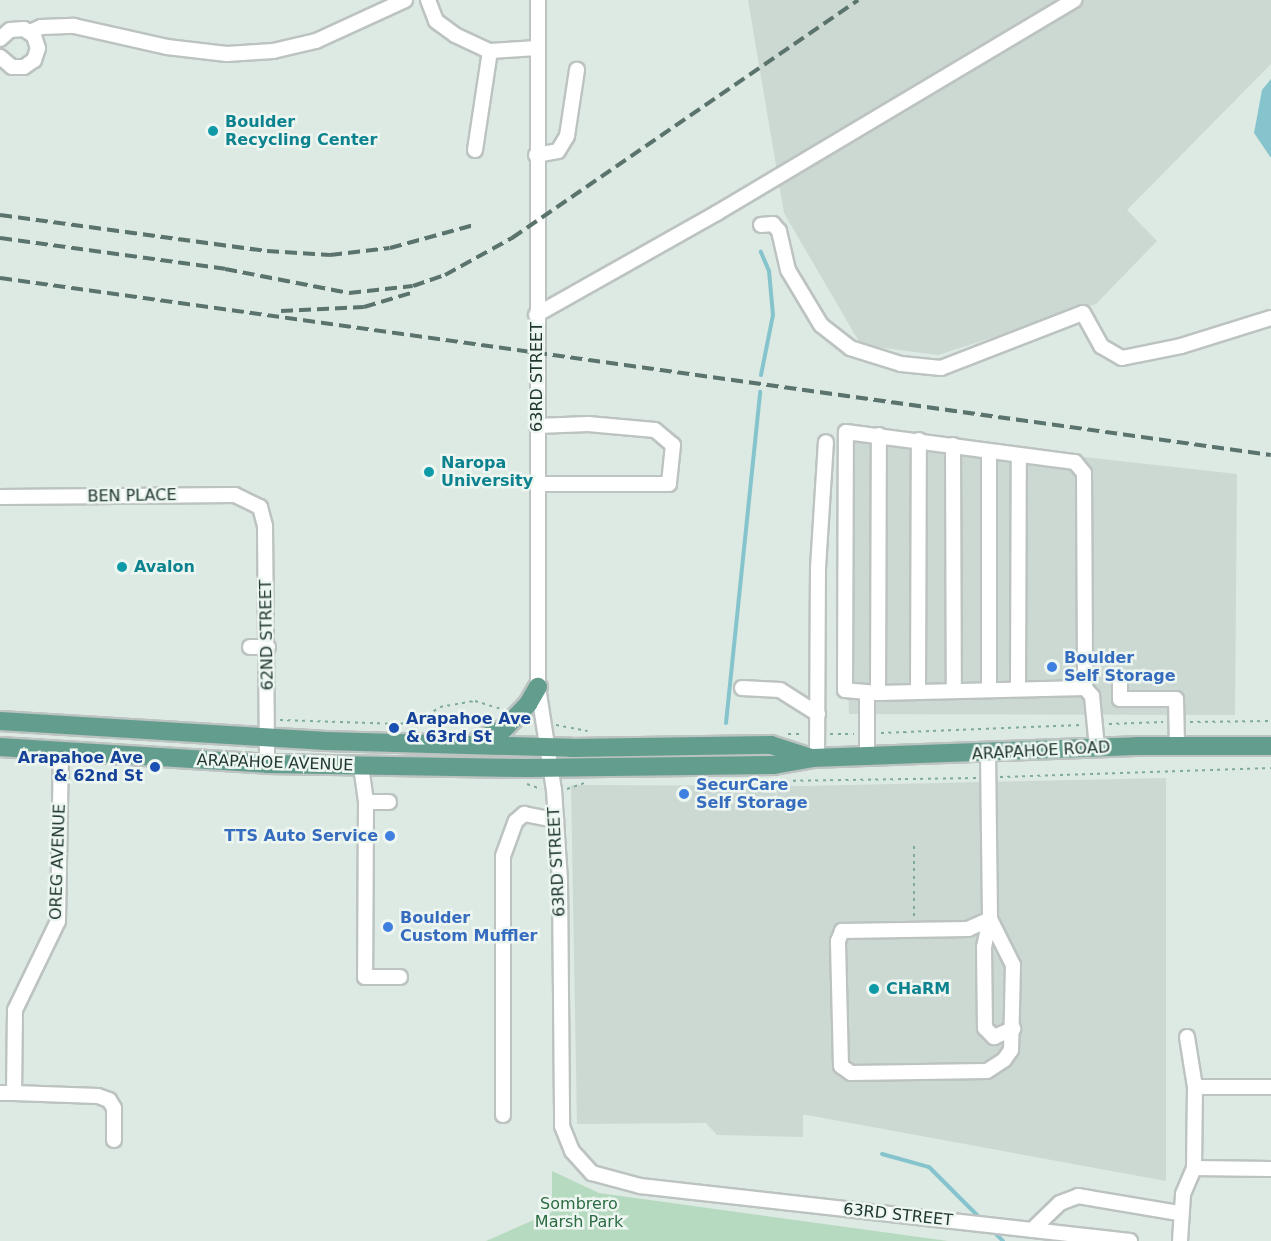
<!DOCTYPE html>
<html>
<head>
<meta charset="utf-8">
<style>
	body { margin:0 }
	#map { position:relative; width:1271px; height:1241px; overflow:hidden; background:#dde9e3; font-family:"DejaVu Sans",sans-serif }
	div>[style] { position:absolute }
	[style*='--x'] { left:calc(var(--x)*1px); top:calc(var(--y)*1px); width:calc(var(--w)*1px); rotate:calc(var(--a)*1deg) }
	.built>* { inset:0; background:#ccd8d2 }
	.green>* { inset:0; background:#b6dabf }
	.water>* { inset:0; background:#86c4cd }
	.stream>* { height:4px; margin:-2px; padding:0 2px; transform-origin:2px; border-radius:2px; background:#86c4cd }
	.path>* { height:2px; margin-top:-1px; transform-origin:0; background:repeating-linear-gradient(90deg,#7fab9c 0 3px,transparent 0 7.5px) }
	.roads { filter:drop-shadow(2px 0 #bcc3c1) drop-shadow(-2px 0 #bcc3c1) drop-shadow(0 2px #bcc3c1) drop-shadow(0 -2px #bcc3c1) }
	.minor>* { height:14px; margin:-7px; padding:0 7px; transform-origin:7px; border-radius:7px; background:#fff }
	.major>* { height:18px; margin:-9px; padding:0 9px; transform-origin:9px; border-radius:9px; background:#639d8d }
	.rail>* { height:4px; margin-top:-2px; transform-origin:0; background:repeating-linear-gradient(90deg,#5a736c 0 12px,transparent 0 18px) }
	.dots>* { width:16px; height:16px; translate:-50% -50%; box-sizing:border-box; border:3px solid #edf6f1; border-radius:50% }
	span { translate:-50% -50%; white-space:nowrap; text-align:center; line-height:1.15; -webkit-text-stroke:5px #edf6f1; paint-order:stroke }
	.culture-label { font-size:16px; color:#0d838f; font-weight:700 }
	.left { translate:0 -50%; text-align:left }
	.street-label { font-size:16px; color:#203730 }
	.shop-label { font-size:16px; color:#366cbe; font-weight:700 }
	.right { translate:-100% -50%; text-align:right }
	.transit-label { font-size:16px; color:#164399; font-weight:700 }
	.park-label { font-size:16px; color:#2c6c43 }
</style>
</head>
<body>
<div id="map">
	<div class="built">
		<i style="clip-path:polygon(748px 0,1271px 0,1271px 64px,1127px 210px,1157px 241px,1096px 304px,938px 355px,861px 345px,784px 213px)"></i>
		<i style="clip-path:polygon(839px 430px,1237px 474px,1235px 715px,849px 714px)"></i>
		<i style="clip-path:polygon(1166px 778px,1166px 1181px,807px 1115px,803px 1115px,803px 1137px,717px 1135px,706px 1123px,577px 1124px,571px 785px,805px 786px)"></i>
	</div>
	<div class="green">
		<i style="clip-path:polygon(552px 1171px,599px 1193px,948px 1241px,486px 1241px,552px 1212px)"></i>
	</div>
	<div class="water">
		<i style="clip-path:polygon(1271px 79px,1271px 158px,1254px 133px,1262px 90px)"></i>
	</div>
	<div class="stream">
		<i style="--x:761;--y:375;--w:61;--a:-78.7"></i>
		<i style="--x:773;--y:315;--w:44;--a:-95.2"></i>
		<i style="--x:769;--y:271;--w:21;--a:-113"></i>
		<i style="--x:726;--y:723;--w:333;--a:-84.1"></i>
		<i style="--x:882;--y:1154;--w:49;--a:15.5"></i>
		<i style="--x:929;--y:1167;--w:76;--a:45"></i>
		<i style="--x:993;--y:1231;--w:14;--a:45"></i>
	</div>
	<div class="path">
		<i style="--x:280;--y:720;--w:120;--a:1.9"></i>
		<i style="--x:400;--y:724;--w:22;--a:-13"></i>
		<i style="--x:421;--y:719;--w:22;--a:-32"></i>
		<i style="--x:440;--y:707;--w:36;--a:-10"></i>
		<i style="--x:475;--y:701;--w:27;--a:17"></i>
		<i style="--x:1190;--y:722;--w:81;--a:-0.7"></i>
		<i style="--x:1109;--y:724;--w:54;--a:-2.1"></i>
		<i style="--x:556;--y:725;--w:32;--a:11"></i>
		<i style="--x:881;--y:733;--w:201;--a:-2.3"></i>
		<i style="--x:788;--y:734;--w:15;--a:0"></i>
		<i style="--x:830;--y:734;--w:24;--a:0"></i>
		<i style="--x:1000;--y:777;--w:271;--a:-1.9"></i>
		<i style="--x:778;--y:781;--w:198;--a:-0.9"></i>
		<i style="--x:527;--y:784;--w:15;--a:20"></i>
		<i style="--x:567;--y:789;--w:18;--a:-19"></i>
		<i style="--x:914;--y:846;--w:72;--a:90"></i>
	</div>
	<div class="roads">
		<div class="minor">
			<i style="--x:428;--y:0;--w:22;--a:69"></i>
			<i style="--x:436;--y:21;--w:24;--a:36"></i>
			<i style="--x:455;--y:35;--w:38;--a:25"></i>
			<i style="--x:538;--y:0;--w:687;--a:90"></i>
			<i style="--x:538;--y:687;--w:104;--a:81.2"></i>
			<i style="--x:554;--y:790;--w:91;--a:86.2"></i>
			<i style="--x:560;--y:881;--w:245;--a:89.5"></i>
			<i style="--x:562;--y:1126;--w:27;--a:68"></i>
			<i style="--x:572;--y:1151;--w:30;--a:48"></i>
			<i style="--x:592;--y:1173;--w:50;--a:15.2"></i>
			<i style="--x:640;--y:1186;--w:493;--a:6.4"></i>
			<i style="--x:30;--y:32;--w:12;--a:-24"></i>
			<i style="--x:41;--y:27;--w:33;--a:-2"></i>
			<i style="--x:74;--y:26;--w:95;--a:12.7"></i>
			<i style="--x:167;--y:47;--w:60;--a:6.7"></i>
			<i style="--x:227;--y:54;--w:46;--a:-3.7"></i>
			<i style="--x:273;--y:51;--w:44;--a:-13.1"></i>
			<i style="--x:316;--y:41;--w:98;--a:-24.7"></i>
			<i style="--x:0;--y:39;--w:13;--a:-42"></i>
			<i style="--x:10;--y:30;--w:14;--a:-4"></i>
			<i style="--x:24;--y:29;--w:12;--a:35"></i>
			<i style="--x:34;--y:36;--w:13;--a:72"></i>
			<i style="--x:38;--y:48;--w:13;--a:108"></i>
			<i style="--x:34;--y:60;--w:12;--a:145"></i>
			<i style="--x:24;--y:67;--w:12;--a:180"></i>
			<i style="--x:12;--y:67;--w:16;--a:-140"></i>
			<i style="--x:475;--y:150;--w:100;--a:-81.4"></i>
			<i style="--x:490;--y:51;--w:47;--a:-3.7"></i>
			<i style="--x:536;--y:155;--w:22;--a:-10"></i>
			<i style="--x:558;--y:151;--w:17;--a:-59"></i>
			<i style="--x:567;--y:136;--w:67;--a:-81.4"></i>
			<i style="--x:761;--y:225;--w:12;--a:-5"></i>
			<i style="--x:773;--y:224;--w:9;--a:49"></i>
			<i style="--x:779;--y:231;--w:40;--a:77"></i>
			<i style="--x:788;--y:270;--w:64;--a:59"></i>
			<i style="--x:821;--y:325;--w:37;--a:38"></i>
			<i style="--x:850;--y:348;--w:53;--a:17.4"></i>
			<i style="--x:901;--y:364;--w:40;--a:5.7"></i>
			<i style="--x:941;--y:368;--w:152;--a:-21.2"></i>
			<i style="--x:1083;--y:313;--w:38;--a:61"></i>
			<i style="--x:1101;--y:346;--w:24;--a:30"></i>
			<i style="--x:1122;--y:358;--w:60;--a:-11.5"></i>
			<i style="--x:1181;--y:346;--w:94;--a:-17.3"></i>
			<i style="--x:536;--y:315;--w:208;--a:-29.4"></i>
			<i style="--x:717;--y:213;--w:416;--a:-30.8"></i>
			<i style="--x:537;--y:426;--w:51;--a:-2.2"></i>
			<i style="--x:588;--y:424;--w:67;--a:5.1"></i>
			<i style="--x:655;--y:430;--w:23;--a:40"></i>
			<i style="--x:673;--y:445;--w:39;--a:96"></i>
			<i style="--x:669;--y:484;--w:132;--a:180"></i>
			<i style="--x:953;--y:445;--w:245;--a:89.8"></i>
			<i style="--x:989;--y:451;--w:238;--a:90"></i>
			<i style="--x:0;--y:497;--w:235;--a:-0.5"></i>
			<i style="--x:235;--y:495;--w:28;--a:26"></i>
			<i style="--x:260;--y:507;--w:20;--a:75"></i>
			<i style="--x:265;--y:526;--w:238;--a:89.5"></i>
			<i style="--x:250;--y:647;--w:18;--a:0"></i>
			<i style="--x:1120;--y:683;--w:16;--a:90"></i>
			<i style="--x:1120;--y:699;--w:56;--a:0"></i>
			<i style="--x:1176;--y:699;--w:47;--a:88.8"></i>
			<i style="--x:742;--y:688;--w:38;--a:3"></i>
			<i style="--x:780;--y:690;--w:45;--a:32.3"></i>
			<i style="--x:1085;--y:688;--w:207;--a:178.6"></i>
			<i style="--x:878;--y:693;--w:33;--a:-175"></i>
			<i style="--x:845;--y:690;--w:258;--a:-89.8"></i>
			<i style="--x:846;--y:432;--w:231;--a:7.5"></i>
			<i style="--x:1075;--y:462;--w:14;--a:51"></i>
			<i style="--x:1084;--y:473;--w:215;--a:89.7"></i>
			<i style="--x:1085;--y:688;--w:11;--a:49"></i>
			<i style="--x:1092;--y:696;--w:52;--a:84.5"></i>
			<i style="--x:1018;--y:689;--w:234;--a:-89.8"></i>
			<i style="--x:918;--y:691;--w:251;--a:-89.8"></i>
			<i style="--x:867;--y:693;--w:64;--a:90"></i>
			<i style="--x:878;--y:693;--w:258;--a:-89.8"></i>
			<i style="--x:988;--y:753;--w:166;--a:89.3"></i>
			<i style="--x:990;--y:919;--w:51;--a:63.4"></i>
			<i style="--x:1013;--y:965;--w:85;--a:91.3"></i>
			<i style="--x:1011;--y:1050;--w:12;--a:125"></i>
			<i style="--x:1004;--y:1060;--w:20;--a:147"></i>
			<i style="--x:987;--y:1071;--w:136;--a:179.2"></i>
			<i style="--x:851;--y:1073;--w:12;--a:-145"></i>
			<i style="--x:841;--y:1066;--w:125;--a:-91.4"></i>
			<i style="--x:838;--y:941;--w:11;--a:-68"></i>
			<i style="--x:842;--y:931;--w:126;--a:-0.9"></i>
			<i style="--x:968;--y:929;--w:24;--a:-24"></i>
			<i style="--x:817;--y:758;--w:190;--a:-89.7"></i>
			<i style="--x:818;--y:568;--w:126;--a:-86.4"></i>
			<i style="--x:361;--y:766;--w:36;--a:82"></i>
			<i style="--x:366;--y:802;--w:23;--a:0"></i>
			<i style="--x:366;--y:802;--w:175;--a:90.3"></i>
			<i style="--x:365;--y:977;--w:35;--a:0"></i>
			<i style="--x:990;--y:919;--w:29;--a:102"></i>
			<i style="--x:984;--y:947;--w:81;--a:89.3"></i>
			<i style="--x:985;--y:1028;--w:13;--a:45"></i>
			<i style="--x:994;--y:1037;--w:21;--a:-23"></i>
			<i style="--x:1187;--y:1037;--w:51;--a:80.9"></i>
			<i style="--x:1271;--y:1087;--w:76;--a:180"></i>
			<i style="--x:1195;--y:1087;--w:81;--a:90.7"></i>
			<i style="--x:1194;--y:1168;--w:77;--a:0.7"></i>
			<i style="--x:0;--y:1093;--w:14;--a:0"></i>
			<i style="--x:14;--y:1093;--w:83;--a:-89.3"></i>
			<i style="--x:15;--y:1010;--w:99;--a:-64.2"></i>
			<i style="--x:58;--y:921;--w:170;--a:-89"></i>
			<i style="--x:14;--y:1093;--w:84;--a:2"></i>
			<i style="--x:98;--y:1096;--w:12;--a:20"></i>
			<i style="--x:109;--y:1100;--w:9;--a:58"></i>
			<i style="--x:114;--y:1108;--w:32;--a:90"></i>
			<i style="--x:503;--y:1115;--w:259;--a:-90"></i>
			<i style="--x:503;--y:856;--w:37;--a:-70"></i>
			<i style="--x:516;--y:821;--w:11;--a:-41"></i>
			<i style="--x:524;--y:814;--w:33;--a:11"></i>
			<i style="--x:1032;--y:1230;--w:39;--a:-44"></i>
			<i style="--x:1060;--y:1203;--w:19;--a:-21"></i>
			<i style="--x:1078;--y:1196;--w:102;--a:9.6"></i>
			<i style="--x:1180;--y:1241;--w:47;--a:-86.3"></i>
			<i style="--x:1183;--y:1194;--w:28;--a:-67"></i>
		</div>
		<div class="major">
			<i style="--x:0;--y:721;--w:327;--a:3.5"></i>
			<i style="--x:326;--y:741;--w:246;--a:1.6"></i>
			<i style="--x:572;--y:748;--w:199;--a:-0.9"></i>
			<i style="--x:771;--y:745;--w:40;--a:18"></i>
			<i style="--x:479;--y:740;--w:27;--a:-24"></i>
			<i style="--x:504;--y:729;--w:35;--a:-46"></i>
			<i style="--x:528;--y:704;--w:20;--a:-60"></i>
			<i style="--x:0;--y:747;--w:268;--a:3.6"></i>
			<i style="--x:267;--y:764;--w:260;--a:0.9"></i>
			<i style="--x:527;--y:768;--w:247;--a:-0.7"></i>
			<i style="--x:774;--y:765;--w:39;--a:-10"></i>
			<i style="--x:812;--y:758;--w:324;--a:-2.1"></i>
			<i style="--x:1136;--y:746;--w:135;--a:0"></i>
		</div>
	</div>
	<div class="rail">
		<i style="--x:0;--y:215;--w:269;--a:7.7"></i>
		<i style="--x:267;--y:251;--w:63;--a:3.6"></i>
		<i style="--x:330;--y:255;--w:60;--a:-6.7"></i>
		<i style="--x:390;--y:248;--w:87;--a:-15.3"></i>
		<i style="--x:0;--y:238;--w:227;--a:7.8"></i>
		<i style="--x:225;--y:269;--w:126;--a:11"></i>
		<i style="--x:349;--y:293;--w:64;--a:-6.2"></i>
		<i style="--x:413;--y:286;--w:34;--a:-19"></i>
		<i style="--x:445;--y:275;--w:77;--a:-28.9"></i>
		<i style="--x:512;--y:238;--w:420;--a:-34.5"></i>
		<i style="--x:0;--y:278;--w:1283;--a:7.93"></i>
		<i style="--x:281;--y:311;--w:83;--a:-2.8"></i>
		<i style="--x:364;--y:307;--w:52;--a:-16.7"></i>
	</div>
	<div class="dots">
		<i style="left:213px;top:131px;background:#0f9aa8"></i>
		<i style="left:429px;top:472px;background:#0f9aa8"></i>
		<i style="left:122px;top:567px;background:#0f9aa8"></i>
		<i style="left:1052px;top:667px;background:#3f7fe0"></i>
		<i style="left:394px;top:728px;background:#1a4fb4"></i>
		<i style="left:155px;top:767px;background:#1a4fb4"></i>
		<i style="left:684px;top:794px;background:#3f7fe0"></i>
		<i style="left:390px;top:836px;background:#3f7fe0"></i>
		<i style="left:388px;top:927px;background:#3f7fe0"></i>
		<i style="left:874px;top:989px;background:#0f9aa8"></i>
	</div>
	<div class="culture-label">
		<span class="left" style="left:225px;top:131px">Boulder<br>Recycling Center</span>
		<span class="left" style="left:441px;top:472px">Naropa<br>University</span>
		<span class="left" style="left:134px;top:567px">Avalon</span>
		<span class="left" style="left:886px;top:989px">CHaRM</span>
	</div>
	<div class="street-label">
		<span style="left:537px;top:377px;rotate:-90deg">63RD STREET</span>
		<span style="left:132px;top:496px;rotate:-1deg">BEN PLACE</span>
		<span style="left:267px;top:635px;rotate:-91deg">62ND STREET</span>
		<span style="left:1041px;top:751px;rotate:-3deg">ARAPAHOE ROAD</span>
		<span style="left:275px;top:763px;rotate:2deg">ARAPAHOE AVENUE</span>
		<span style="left:58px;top:862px;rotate:-88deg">OREG AVENUE</span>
		<span style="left:557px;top:862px;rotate:-93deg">63RD STREET</span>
		<span style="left:898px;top:1215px;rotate:6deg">63RD STREET</span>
	</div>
	<div class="shop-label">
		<span class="left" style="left:1064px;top:667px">Boulder<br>Self Storage</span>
		<span class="left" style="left:696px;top:794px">SecurCare<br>Self Storage</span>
		<span class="right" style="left:378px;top:836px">TTS Auto Service</span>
		<span class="left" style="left:400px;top:927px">Boulder<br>Custom Muffler</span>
	</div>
	<div class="transit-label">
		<span class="left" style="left:406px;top:728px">Arapahoe Ave<br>&amp; 63rd St</span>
		<span class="right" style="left:143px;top:767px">Arapahoe Ave<br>&amp; 62nd St</span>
	</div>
	<div class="park-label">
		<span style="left:579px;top:1213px">Sombrero<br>Marsh Park</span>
	</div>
</div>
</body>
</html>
